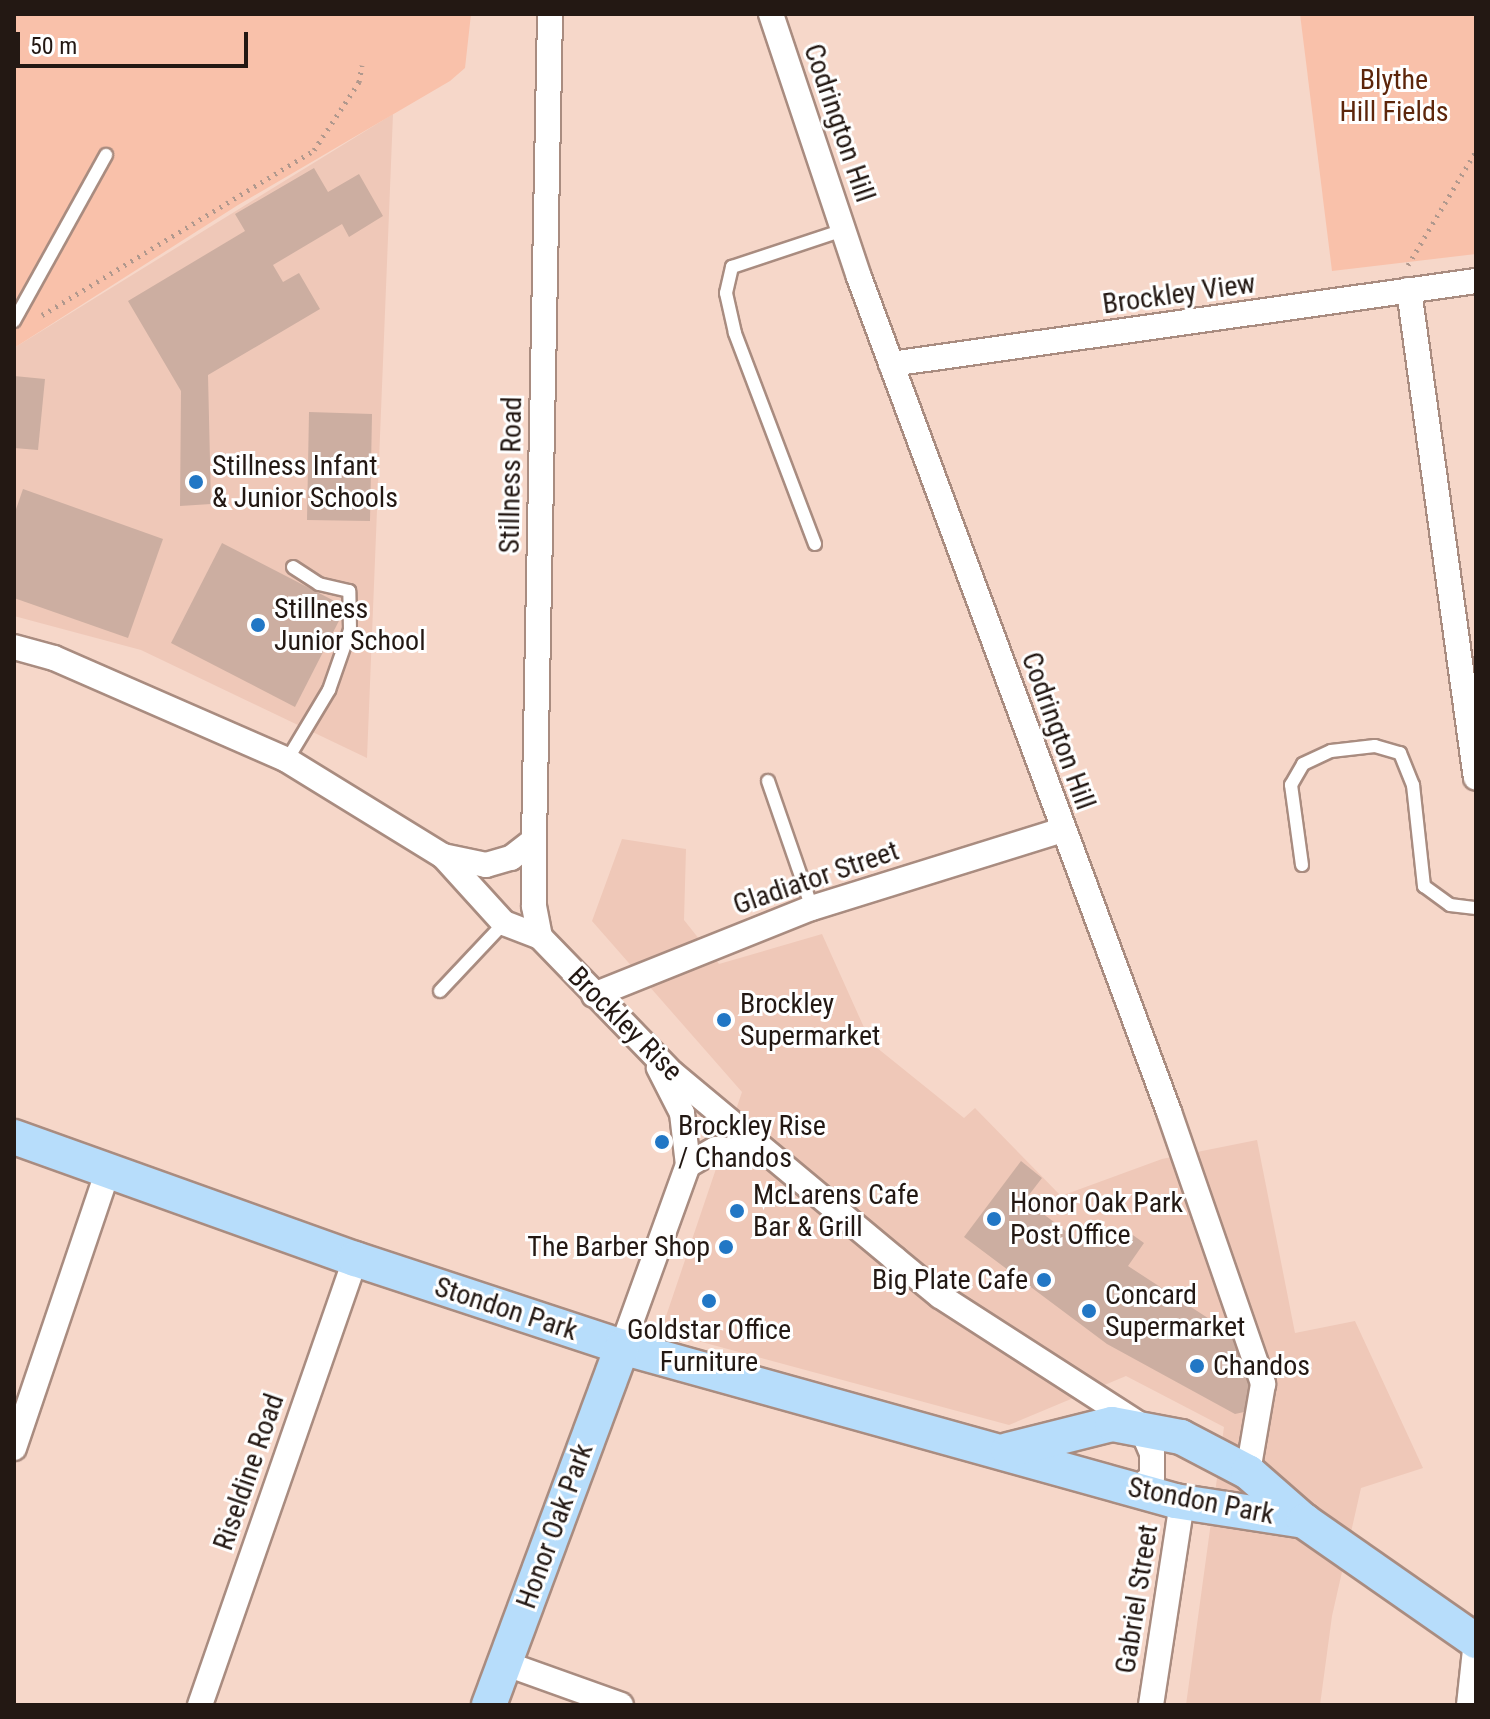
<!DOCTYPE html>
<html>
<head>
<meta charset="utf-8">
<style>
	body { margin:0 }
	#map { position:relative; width:1490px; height:1719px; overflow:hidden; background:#f6d7c9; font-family:"Roboto Condensed",sans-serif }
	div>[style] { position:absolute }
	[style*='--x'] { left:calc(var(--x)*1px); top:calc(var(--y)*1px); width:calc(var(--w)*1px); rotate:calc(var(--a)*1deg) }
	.built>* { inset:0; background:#efc8b8 }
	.green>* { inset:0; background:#f9c1aa }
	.building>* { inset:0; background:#ccaea1 }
	.path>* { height:5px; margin-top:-2.5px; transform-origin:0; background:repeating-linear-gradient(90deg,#b0988d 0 2px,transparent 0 8px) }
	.roads { filter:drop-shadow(2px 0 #a98c80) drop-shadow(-2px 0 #a98c80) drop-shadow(0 2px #a98c80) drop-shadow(0 -2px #a98c80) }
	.lane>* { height:12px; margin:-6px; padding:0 6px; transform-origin:6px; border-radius:6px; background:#fff }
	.street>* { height:24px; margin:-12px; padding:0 12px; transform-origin:12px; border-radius:12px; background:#fff }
	.secondary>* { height:34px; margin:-17px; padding:0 17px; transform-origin:17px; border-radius:17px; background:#b7ddfb }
	.dots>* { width:22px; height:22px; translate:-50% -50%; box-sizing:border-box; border:4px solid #fff; border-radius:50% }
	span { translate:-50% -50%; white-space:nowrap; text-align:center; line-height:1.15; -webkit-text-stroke:6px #fff; paint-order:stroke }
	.park-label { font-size:28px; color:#5d260b }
	.street-label { font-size:28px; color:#231813 }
	.poi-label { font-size:28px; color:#231813 }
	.left { translate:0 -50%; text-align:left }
	.right { translate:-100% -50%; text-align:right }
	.frame { position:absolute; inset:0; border:16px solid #231813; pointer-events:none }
	.scale { position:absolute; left:16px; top:32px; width:232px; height:36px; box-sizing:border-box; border:4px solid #231813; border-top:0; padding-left:10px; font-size:24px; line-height:28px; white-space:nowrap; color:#231813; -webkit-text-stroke:6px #fff; paint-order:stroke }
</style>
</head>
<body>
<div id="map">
	<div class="built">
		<i style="clip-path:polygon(393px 114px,367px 758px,141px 650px,14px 616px,14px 348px)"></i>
		<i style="clip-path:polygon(622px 839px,686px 849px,684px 920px,719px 964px,822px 934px,871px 1043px,964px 1118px,975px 1108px,1061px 1196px,1162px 1159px,1257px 1140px,1295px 1333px,1355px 1321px,1423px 1468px,1361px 1488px,1332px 1616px,1320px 1705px,1186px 1705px,1224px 1427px,1126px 1376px,1009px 1425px,661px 1331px,742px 1092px,592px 921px)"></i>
	</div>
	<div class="green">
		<i style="clip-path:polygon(14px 14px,471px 14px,465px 68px,450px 81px,238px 205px,14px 348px)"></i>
		<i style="clip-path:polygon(1300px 14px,1476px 14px,1476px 254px,1332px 271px)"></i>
	</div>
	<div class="building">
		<i style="clip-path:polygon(314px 168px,328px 192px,359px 174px,383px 216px,349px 237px,342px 224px,273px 265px,283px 282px,299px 273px,320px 309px,208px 375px,211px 504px,180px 506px,181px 391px,128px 301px,245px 231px,235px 214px)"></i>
		<i style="clip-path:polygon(14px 376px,45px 379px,38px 450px,14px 448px)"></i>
		<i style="clip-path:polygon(309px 412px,372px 414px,370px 521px,307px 520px)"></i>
		<i style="clip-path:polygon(23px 489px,163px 539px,128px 638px,14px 598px,14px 515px)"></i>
		<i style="clip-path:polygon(222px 543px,346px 607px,295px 707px,171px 643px)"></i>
		<i style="clip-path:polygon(1021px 1161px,1042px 1178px,1025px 1200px,1084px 1245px,1098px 1226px,1116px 1239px,1123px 1228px,1144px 1243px,1128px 1266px,1214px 1322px,1216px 1318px,1241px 1333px,1260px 1384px,1244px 1412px,1235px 1414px,1107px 1344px,964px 1237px)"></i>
	</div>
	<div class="path">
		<i style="--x:1408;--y:265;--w:133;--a:-59.2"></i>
		<i style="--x:42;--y:315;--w:318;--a:-31.2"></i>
		<i style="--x:314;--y:150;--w:82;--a:-56.5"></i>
		<i style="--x:359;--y:82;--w:17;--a:-80"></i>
	</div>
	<div class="roads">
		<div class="lane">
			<i style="--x:14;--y:321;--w:190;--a:-61"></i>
			<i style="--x:815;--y:544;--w:226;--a:-110.8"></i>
			<i style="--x:735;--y:333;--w:41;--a:-102.7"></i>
			<i style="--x:726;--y:293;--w:27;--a:-77"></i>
			<i style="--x:732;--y:267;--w:117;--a:-18.4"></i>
			<i style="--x:287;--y:760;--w:82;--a:-59"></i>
			<i style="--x:329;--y:690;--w:64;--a:-70.7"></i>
			<i style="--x:350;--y:630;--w:39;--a:-91"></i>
			<i style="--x:349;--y:591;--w:31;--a:-167"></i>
			<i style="--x:319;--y:584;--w:31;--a:-147"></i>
			<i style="--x:768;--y:781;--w:134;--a:70.9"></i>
			<i style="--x:1302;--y:865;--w:81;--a:-97.8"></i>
			<i style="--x:1291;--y:785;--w:24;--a:-60"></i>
			<i style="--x:1303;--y:764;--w:31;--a:-25"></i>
			<i style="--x:1331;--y:751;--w:44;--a:-6.5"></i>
			<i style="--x:1375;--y:746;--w:26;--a:16"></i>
			<i style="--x:1400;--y:753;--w:35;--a:68"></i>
			<i style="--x:1413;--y:785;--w:102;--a:83.8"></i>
			<i style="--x:1424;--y:886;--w:32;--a:36"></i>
			<i style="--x:1450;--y:905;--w:26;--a:7"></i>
			<i style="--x:440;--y:991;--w:93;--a:-46.7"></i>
		</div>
		<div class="street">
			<i style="--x:771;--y:14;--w:277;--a:71.5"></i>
			<i style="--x:859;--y:277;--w:891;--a:69.63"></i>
			<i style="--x:1169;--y:1112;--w:288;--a:70.9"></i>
			<i style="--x:1263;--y:1384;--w:89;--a:99.7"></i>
			<i style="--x:1409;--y:290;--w:492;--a:82.2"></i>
			<i style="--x:891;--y:364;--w:591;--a:-8.08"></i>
			<i style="--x:14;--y:647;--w:41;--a:15.4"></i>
			<i style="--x:54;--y:658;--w:254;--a:23.6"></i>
			<i style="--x:287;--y:760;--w:183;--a:31.6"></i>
			<i style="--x:443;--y:856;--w:91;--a:47.7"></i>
			<i style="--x:504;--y:923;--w:39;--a:21"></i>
			<i style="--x:540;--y:937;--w:190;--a:45.9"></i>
			<i style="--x:672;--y:1073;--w:290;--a:39.8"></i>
			<i style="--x:895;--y:1259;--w:58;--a:39.4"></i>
			<i style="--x:940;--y:1296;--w:238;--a:32.8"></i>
			<i style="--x:1140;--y:1425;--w:30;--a:67"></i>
			<i style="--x:1152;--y:1453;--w:24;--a:90"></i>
			<i style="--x:1152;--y:1477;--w:21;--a:143"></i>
			<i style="--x:443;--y:856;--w:44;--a:11.8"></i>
			<i style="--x:486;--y:865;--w:26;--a:-16"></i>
			<i style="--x:511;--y:858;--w:29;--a:-38"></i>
			<i style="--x:540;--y:937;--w:32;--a:-101"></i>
			<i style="--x:534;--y:906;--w:66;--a:-90"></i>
			<i style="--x:534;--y:840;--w:826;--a:-88.89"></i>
			<i style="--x:594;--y:995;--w:235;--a:-21.8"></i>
			<i style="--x:812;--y:908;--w:262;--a:-17.3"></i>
			<i style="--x:688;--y:1165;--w:32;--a:-30"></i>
			<i style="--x:716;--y:1149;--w:50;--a:4.6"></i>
			<i style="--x:622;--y:1347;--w:194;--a:-70.1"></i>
			<i style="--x:688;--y:1165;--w:52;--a:-96.6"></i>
			<i style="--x:682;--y:1113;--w:51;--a:-117.1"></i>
			<i style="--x:14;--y:1448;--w:293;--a:-71.3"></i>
			<i style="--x:504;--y:1663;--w:124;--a:19.7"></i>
			<i style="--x:200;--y:1705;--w:472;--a:-70.8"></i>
			<i style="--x:1151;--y:1705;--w:205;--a:-81.3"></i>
			<i style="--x:1469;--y:1705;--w:64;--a:-83.8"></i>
		</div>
		<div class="secondary">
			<i style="--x:14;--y:1137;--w:362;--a:19.7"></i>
			<i style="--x:355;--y:1259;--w:281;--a:18.2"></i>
			<i style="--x:622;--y:1347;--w:574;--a:15.56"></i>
			<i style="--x:1175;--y:1501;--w:131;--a:8.8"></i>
			<i style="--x:1008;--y:1450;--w:107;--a:-14"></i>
			<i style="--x:1112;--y:1424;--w:70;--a:10.7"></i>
			<i style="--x:1181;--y:1437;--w:76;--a:27.6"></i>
			<i style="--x:1248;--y:1472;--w:74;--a:41.2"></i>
			<i style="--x:1304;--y:1521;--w:210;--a:34.9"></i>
			<i style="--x:489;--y:1705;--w:382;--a:-69.6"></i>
		</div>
	</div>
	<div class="dots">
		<i style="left:196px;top:482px;background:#2277c5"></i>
		<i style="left:258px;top:625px;background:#2277c5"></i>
		<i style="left:724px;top:1020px;background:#2277c5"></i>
		<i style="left:662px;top:1142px;background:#2277c5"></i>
		<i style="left:737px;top:1211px;background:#2277c5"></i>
		<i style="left:994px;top:1219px;background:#2277c5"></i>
		<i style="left:726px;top:1247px;background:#2277c5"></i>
		<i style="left:1044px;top:1280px;background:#2277c5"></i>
		<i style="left:709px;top:1301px;background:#2277c5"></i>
		<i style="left:1089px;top:1311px;background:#2277c5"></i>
		<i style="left:1197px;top:1366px;background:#2277c5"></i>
	</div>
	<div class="park-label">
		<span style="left:1394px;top:96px">Blythe<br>Hill Fields</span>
	</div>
	<div class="street-label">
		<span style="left:839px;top:123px;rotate:71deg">Codrington Hill</span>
		<span style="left:1179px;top:294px;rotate:-8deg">Brockley View</span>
		<span style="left:511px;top:475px;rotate:-89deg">Stillness Road</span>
		<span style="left:1058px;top:731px;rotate:70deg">Codrington Hill</span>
		<span style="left:816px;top:878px;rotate:-19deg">Gladiator Street</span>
		<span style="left:625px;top:1024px;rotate:45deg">Brockley Rise</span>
		<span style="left:506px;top:1309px;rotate:18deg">Stondon Park</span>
		<span style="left:249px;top:1472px;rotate:-71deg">Riseldine Road</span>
		<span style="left:1201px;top:1501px;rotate:11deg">Stondon Park</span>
		<span style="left:555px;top:1526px;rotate:-70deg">Honor Oak Park</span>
		<span style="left:1137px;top:1599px;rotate:-81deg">Gabriel Street</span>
	</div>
	<div class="poi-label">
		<span class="left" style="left:212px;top:482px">Stillness Infant<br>&amp; Junior Schools</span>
		<span class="left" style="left:274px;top:625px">Stillness<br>Junior School</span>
		<span class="left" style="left:740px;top:1020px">Brockley<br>Supermarket</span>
		<span class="left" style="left:678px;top:1142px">Brockley Rise<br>/ Chandos</span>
		<span class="left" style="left:753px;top:1211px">McLarens Cafe<br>Bar &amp; Grill</span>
		<span class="left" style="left:1010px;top:1219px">Honor Oak Park<br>Post Office</span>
		<span class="right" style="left:710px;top:1247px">The Barber Shop</span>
		<span class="right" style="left:1028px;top:1280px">Big Plate Cafe</span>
		<span class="left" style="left:1105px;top:1311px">Concard<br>Supermarket</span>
		<span style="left:709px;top:1346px">Goldstar Office<br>Furniture</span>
		<span class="left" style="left:1213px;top:1366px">Chandos</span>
	</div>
	<div class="frame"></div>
	<div class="scale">50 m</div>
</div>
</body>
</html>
